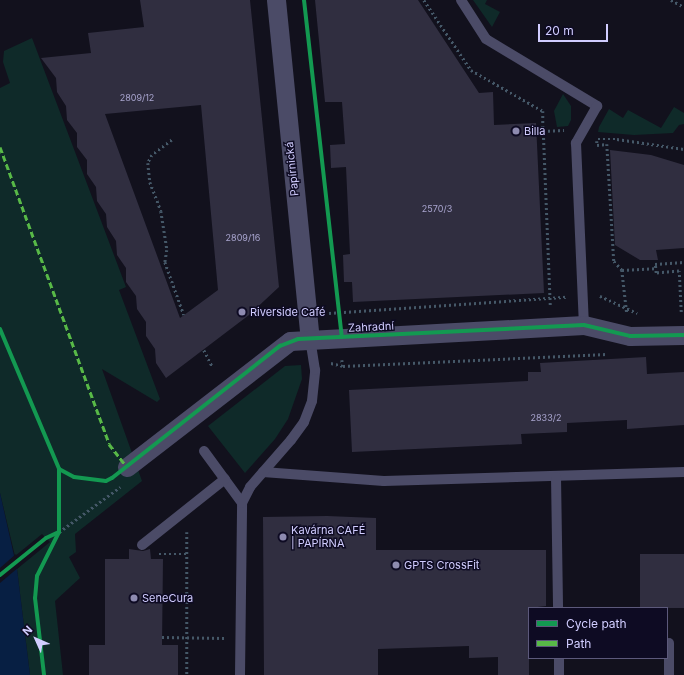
<!DOCTYPE html>
<html>
<head>
<meta charset="utf-8">
<style>
	body { margin:0 }
	#map { position:relative; width:684px; height:675px; overflow:hidden; background:#12111d; font-family:Inter,sans-serif }
	div>[style] { position:absolute }
	[style*='--x'] { left:calc(var(--x)*1px); top:calc(var(--y)*1px); width:calc(var(--w)*1px); rotate:calc(var(--a)*1deg) }
	.green>* { inset:0; background:#0f2a29 }
	.water>* { inset:0; background:#071f43 }
	.pier>* { inset:0; background:#12111d }
	.building>* { inset:0; background:#302e40 }
	.path>* { height:2.5px; margin-top:-1.25px; transform-origin:0; background:repeating-linear-gradient(90deg,#455868 0 2px,transparent 0 5px) }
	.lane>* { height:10px; margin:-5px; padding:0 5px; transform-origin:5px; border-radius:5px; background:#4b4b67 }
	.street>* { height:19px; margin:-9.5px; padding:0 9.5px; transform-origin:9.5px; border-radius:9.5px; background:#4b4b67 }
	.quiet>* { height:3px; margin-top:-1.5px; transform-origin:0; background:repeating-linear-gradient(90deg,#58b947 0 6px,transparent 0 9px) }
	.cycleway>* { height:4px; margin:-2px; padding:0 2px; transform-origin:2px; border-radius:2px; background:#139951 }
	.dots>* { width:11px; height:11px; translate:-50% -50%; box-sizing:border-box; border:2px solid #0e0b23; border-radius:50% }
	span { translate:-50% -50%; white-space:nowrap; text-align:center; line-height:1.15; -webkit-text-stroke:3px #0e0b23; paint-order:stroke }
	.number-label { font-size:9px; color:#a9a5cf }
	.number-label span { -webkit-text-stroke-width:0 }
	.poi-label { font-size:11px; color:#d1cdff }
	.left { translate:0 -50%; text-align:left }
	.street-label { font-size:11px; color:#d1cdff }
	.legend { position:absolute; left:528px; top:607px; width:140px; height:52px; box-sizing:border-box; background:#0e0b23; border:1px solid #5c597b; margin:0; padding:5px 7px; list-style:none; font-size:12px; color:#d1cdff }
	.legend li { display:flex; align-items:center; gap:8px; height:20px }
	.legend b { width:20px; border:1px solid #5c597b }
	.north { position:absolute; left:16px; top:619px; width:40px; height:40px; -webkit-text-stroke:3px #0e0b23; paint-order:stroke; rotate:315deg; font-size:11px; font-weight:700; line-height:16px; text-align:center; color:#d1cdff }
	.north::after { content:''; display:block; margin:auto; width:14px; height:18px; background:#d1cdff; clip-path:polygon(50% 0,100% 100%,50% 72%,0 100%) }
	.scale { position:absolute; left:538px; top:24px; width:70px; height:18px; box-sizing:border-box; border:2px solid #d1cdff; border-top:0; padding-left:5px; font-size:12px; line-height:14px; white-space:nowrap; color:#d1cdff; -webkit-text-stroke:3px #0e0b23; paint-order:stroke }
</style>
</head>
<body>
<div id="map">
	<div class="green">
		<i style="clip-path:polygon(473px 0,487px 0,485px 4px,500px 12px,492px 27px)"></i>
		<i style="clip-path:polygon(32px 38px,126px 287px,119px 290px,160px 399px,157px 402px,102px 369px,142px 481px,75px 534px,76px 552px,69px 557px,80px 578px,55px 601px,63px 675px,30px 675px,17px 569px,50px 542px,42px 534px,15px 556px,0 493px,0 88px,10px 83px,3px 62px,4px 51px)"></i>
		<i style="clip-path:polygon(563px 94px,571px 106px,571px 120px,568px 126px,557px 127px,554px 111px)"></i>
		<i style="clip-path:polygon(674px 107px,684px 113px,684px 124px,679px 125px,673px 133px,634px 135px,598px 132px,599px 127px,609px 109px,623px 118px,628px 110px,661px 128px)"></i>
		<i style="clip-path:polygon(301px 365px,302px 379px,288px 419px,275px 439px,245px 473px,208px 426px,285px 366px)"></i>
	</div>
	<div class="water">
		<i style="clip-path:polygon(0 493px,17px 569px,30px 675px,0 675px)"></i>
	</div>
	<div class="pier">
		<i style="clip-path:polygon(16px 554px,19px 567px,0 583px,0 568px)"></i>
	</div>
	<div class="building">
		<i style="clip-path:polygon(evenodd,140px 0,250px 0,279px 287px,249px 315px,166px 378px,156px 363px,155px 349px,146px 336px,146px 322px,137px 309px,136px 296px,126px 282px,126px 268px,117px 255px,116px 241px,107px 227px,106px 214px,97px 201px,96px 187px,87px 174px,87px 160px,77px 147px,77px 133px,67px 120px,66px 106px,57px 92px,56px 78px,41px 58px,91px 53px,88px 33px,144px 27px,140px 0,201px 105px,218px 290px,180px 318px,105px 114px,201px 105px)"></i>
		<i style="clip-path:polygon(315px 0,418px 0,479px 93px,493px 92px,494px 125px,536px 123px,544px 293px,353px 302px,352px 282px,344px 282px,343px 255px,350px 254px,346px 167px,331px 168px,330px 145px,345px 144px,342px 102px,325px 102px)"></i>
		<i style="clip-path:polygon(610px 150px,651px 155px,684px 165px,684px 248px,656px 250px,658px 260px,640px 260px,615px 245px)"></i>
		<i style="clip-path:polygon(646px 357px,647px 374px,684px 372px,684px 425px,627px 429px,627px 420px,567px 423px,567px 432px,521px 434px,522px 444px,352px 452px,349px 390px,528px 381px,528px 372px,541px 372px,540px 363px)"></i>
		<i style="clip-path:polygon(327px 516px,376px 518px,376px 550px,546px 550px,546px 606px,529px 608px,529px 675px,498px 675px,498px 657px,469px 658px,469px 646px,378px 649px,378px 675px,264px 675px,263px 517px)"></i>
		<i style="clip-path:polygon(129px 549px,143px 551px,150px 549px,151px 559px,163px 559px,162px 645px,178px 645px,178px 675px,89px 675px,89px 645px,105px 645px,105px 559px,129px 559px)"></i>
		<i style="clip-path:polygon(640px 554px,684px 554px,684px 608px,640px 608px)"></i>
	</div>
	<div class="path">
		<i style="--x:424;--y:0;--w:84;--a:56.1"></i>
		<i style="--x:471;--y:70;--w:83;--a:29.7"></i>
		<i style="--x:543;--y:111;--w:20;--a:90"></i>
		<i style="--x:671;--y:0;--w:15;--a:28"></i>
		<i style="--x:598;--y:139;--w:19;--a:0"></i>
		<i style="--x:617;--y:139;--w:68;--a:8.5"></i>
		<i style="--x:172;--y:140;--w:25;--a:143"></i>
		<i style="--x:152;--y:155;--w:9;--a:117"></i>
		<i style="--x:148;--y:163;--w:19;--a:84"></i>
		<i style="--x:150;--y:182;--w:31;--a:69"></i>
		<i style="--x:161;--y:211;--w:39;--a:81"></i>
		<i style="--x:167;--y:250;--w:12;--a:99"></i>
		<i style="--x:165;--y:262;--w:56;--a:70.3"></i>
		<i style="--x:597;--y:141;--w:4;--a:90"></i>
		<i style="--x:597;--y:145;--w:10;--a:-6"></i>
		<i style="--x:607;--y:144;--w:117;--a:86.6"></i>
		<i style="--x:614;--y:261;--w:12;--a:48"></i>
		<i style="--x:622;--y:270;--w:44;--a:83.5"></i>
		<i style="--x:622;--y:270;--w:33;--a:-3"></i>
		<i style="--x:600;--y:296;--w:41;--a:24.7"></i>
		<i style="--x:550;--y:305;--w:174;--a:-92.3"></i>
		<i style="--x:543;--y:131;--w:21;--a:-3"></i>
		<i style="--x:681;--y:312;--w:41;--a:-92.8"></i>
		<i style="--x:679;--y:271;--w:23;--a:175"></i>
		<i style="--x:656;--y:273;--w:9;--a:-96"></i>
		<i style="--x:655;--y:264;--w:29;--a:-4"></i>
		<i style="--x:329;--y:313;--w:238;--a:-3.9"></i>
		<i style="--x:204;--y:350;--w:18;--a:63"></i>
		<i style="--x:342;--y:360;--w:6;--a:81"></i>
		<i style="--x:343;--y:366;--w:264;--a:-2.6"></i>
		<i style="--x:331;--y:363;--w:12;--a:14"></i>
		<i style="--x:59;--y:532;--w:76;--a:-36.4"></i>
		<i style="--x:187;--y:532;--w:143;--a:90"></i>
		<i style="--x:159;--y:554;--w:29;--a:0"></i>
		<i style="--x:162;--y:637;--w:62;--a:0.9"></i>
	</div>
	<div class="lane">
		<i style="--x:461;--y:0;--w:46;--a:57.3"></i>
		<i style="--x:486;--y:39;--w:130;--a:31.1"></i>
		<i style="--x:597;--y:106;--w:43;--a:119.6"></i>
		<i style="--x:576;--y:143;--w:182;--a:87.5"></i>
		<i style="--x:204;--y:451;--w:64;--a:53.8"></i>
		<i style="--x:263;--y:472;--w:121;--a:4.3"></i>
		<i style="--x:384;--y:481;--w:300;--a:-1.7"></i>
		<i style="--x:556;--y:477;--w:131;--a:89.1"></i>
		<i style="--x:142;--y:545;--w:106;--a:-38.5"></i>
		<i style="--x:559;--y:658;--w:17;--a:90"></i>
		<i style="--x:240;--y:675;--w:172;--a:-89.3"></i>
		<i style="--x:242;--y:503;--w:18;--a:-63"></i>
		<i style="--x:250;--y:487;--w:62;--a:-48.9"></i>
		<i style="--x:291;--y:440;--w:22;--a:-54"></i>
		<i style="--x:304;--y:422;--w:22;--a:-69"></i>
		<i style="--x:312;--y:401;--w:31;--a:-84"></i>
		<i style="--x:315;--y:370;--w:32;--a:-99"></i>
		<i style="--x:669;--y:675;--w:32;--a:-90"></i>
	</div>
	<div class="street">
		<i style="--x:276;--y:0;--w:340;--a:84.3"></i>
		<i style="--x:127;--y:467;--w:206;--a:-37.7"></i>
		<i style="--x:290;--y:341;--w:294;--a:-3.1"></i>
		<i style="--x:584;--y:325;--w:47;--a:13.4"></i>
		<i style="--x:630;--y:336;--w:54;--a:-1.1"></i>
	</div>
	<div class="quiet">
		<i style="--x:0;--y:147;--w:316;--a:69.8"></i>
		<i style="--x:109;--y:444;--w:29;--a:52"></i>
	</div>
	<div class="cycleway">
		<i style="--x:304;--y:0;--w:339;--a:83.6"></i>
		<i style="--x:0;--y:329;--w:152;--a:67.1"></i>
		<i style="--x:59;--y:469;--w:63;--a:90"></i>
		<i style="--x:59;--y:532;--w:49;--a:116.6"></i>
		<i style="--x:37;--y:576;--w:22;--a:95"></i>
		<i style="--x:35;--y:598;--w:78;--a:83.3"></i>
		<i style="--x:59;--y:469;--w:17;--a:28"></i>
		<i style="--x:74;--y:477;--w:32;--a:7"></i>
		<i style="--x:106;--y:481;--w:7;--a:-27"></i>
		<i style="--x:112;--y:478;--w:214;--a:-38.2"></i>
		<i style="--x:280;--y:346;--w:19;--a:-21"></i>
		<i style="--x:298;--y:339;--w:286;--a:-2.8"></i>
		<i style="--x:584;--y:325;--w:47;--a:13.4"></i>
		<i style="--x:630;--y:336;--w:54;--a:-1.1"></i>
		<i style="--x:0;--y:575;--w:59;--a:-38.8"></i>
		<i style="--x:46;--y:538;--w:14;--a:-25"></i>
	</div>
	<div class="dots">
		<i style="left:516px;top:131px;background:#8e8bb0"></i>
		<i style="left:242px;top:312px;background:#8e8bb0"></i>
		<i style="left:283px;top:537px;background:#8e8bb0"></i>
		<i style="left:396px;top:565px;background:#8e8bb0"></i>
		<i style="left:134px;top:598px;background:#8e8bb0"></i>
	</div>
	<div class="number-label">
		<span style="left:137px;top:98px">2809/12</span>
		<span style="left:437px;top:209px">2570/3</span>
		<span style="left:243px;top:238px">2809/16</span>
		<span style="left:546px;top:418px">2833/2</span>
	</div>
	<div class="poi-label">
		<span class="left" style="left:524px;top:131px">Billa</span>
		<span class="left" style="left:250px;top:312px">Riverside Café</span>
		<span class="left" style="left:291px;top:537px">Kavárna CAFÉ<br>| PAPÍRNA</span>
		<span class="left" style="left:404px;top:565px">GPTS CrossFit</span>
		<span class="left" style="left:142px;top:598px">SeneCura</span>
	</div>
	<div class="street-label">
		<span style="left:292px;top:169px;rotate:-96deg">Papírnická</span>
		<span style="left:371px;top:327px;rotate:-3deg">Zahradní</span>
	</div>
	<ul class="legend">
	<li><b style="height:5px;background:#139951"></b>Cycle path</li>
	<li><b style="height:5px;background:#58b947"></b>Path</li>
	</ul>
	<div class="north">N</div>
	<div class="scale">20 m</div>
</div>
</body>
</html>
